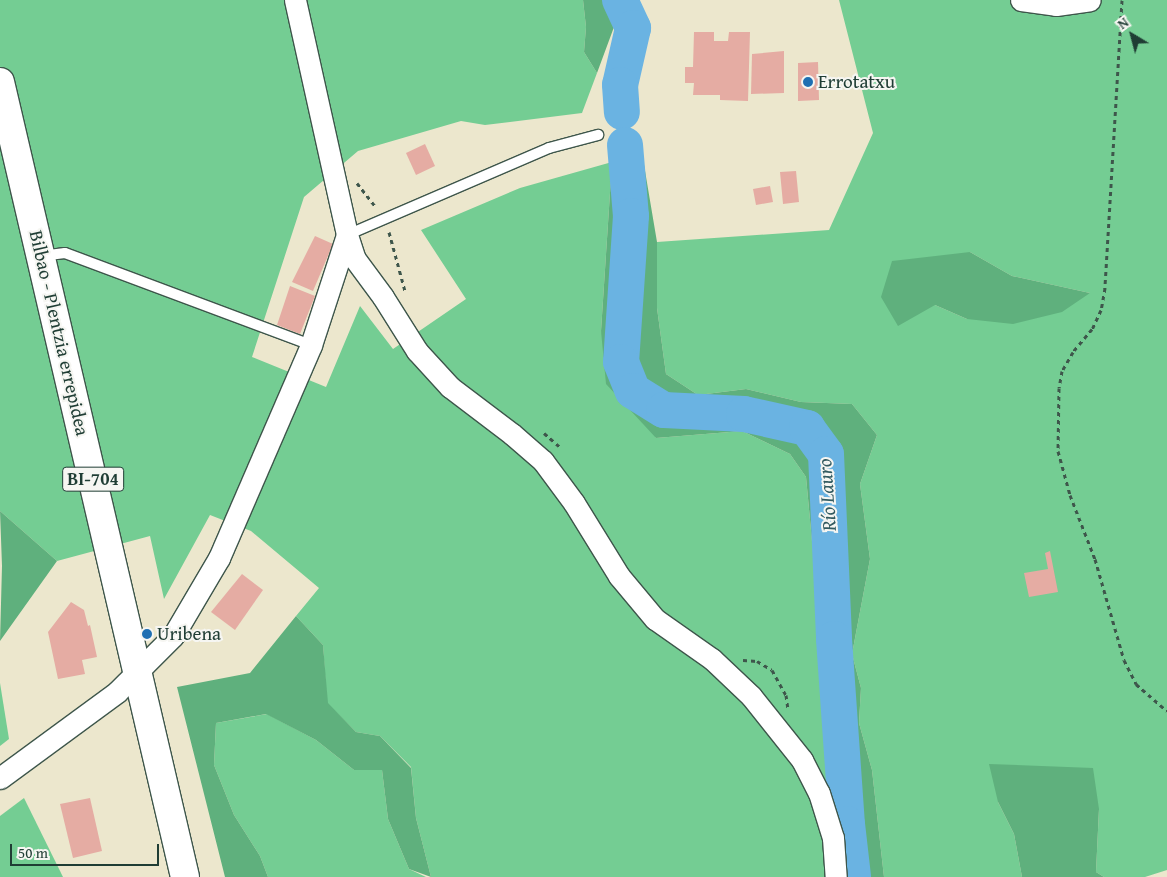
<!DOCTYPE html>
<html>
<head>
<meta charset="utf-8">
<style>
	body { margin:0 }
	#map { position:relative; width:1167px; height:877px; overflow:hidden; background:#ece7cd; font-family:"Gentium Book Plus",serif }
	div>[style] { position:absolute }
	[style*='--x'] { left:calc(var(--x)*1px); top:calc(var(--y)*1px); width:calc(var(--w)*1px); rotate:calc(var(--a)*1deg) }
	.green>* { inset:0; background:#74cd93 }
	.forest>* { inset:0; background:#5fb07d }
	.river>* { height:36px; margin:-18px; padding:0 18px; transform-origin:18px; border-radius:18px; background:#6ab3e2 }
	.building>* { inset:0; background:#e5aca3 }
	.path>* { height:3px; margin-top:-1.5px; transform-origin:0; background:repeating-linear-gradient(90deg,#3e564b 0 4px,transparent 0 8px) }
	.roads { filter:drop-shadow(1px 0 #3e564b) drop-shadow(-1px 0 #3e564b) drop-shadow(0 1px #3e564b) drop-shadow(0 -1px #3e564b) }
	.service>* { height:10px; margin:-5px; padding:0 5px; transform-origin:5px; border-radius:5px; background:#fff }
	.minor>* { height:21px; margin:-10.5px; padding:0 10.5px; transform-origin:10.5px; border-radius:10.5px; background:#fff }
	.primary>* { height:28px; margin:-14px; padding:0 14px; transform-origin:14px; border-radius:14px; background:#fff }
	.dots>* { width:14px; height:14px; translate:-50% -50%; box-sizing:border-box; border:2px solid #f6f6f2; border-radius:50% }
	span { translate:-50% -50%; white-space:nowrap; text-align:center; line-height:1.15; -webkit-text-stroke:4px #f6f6f2; paint-order:stroke }
	.shield-label span { padding:1px 4px; background:#f6f6f2; border:1px solid; border-radius:4px; -webkit-text-stroke-width:0 }
	.shield-label { font-size:18px; color:#1f3d34; font-weight:700 }
	.poi-label { font-size:19px; color:#1f3d34 }
	.left { translate:0 -50%; text-align:left }
	.street-label { font-size:19px; color:#1f3d34 }
	.water-label { font-size:20px; color:#325a60; font-style:italic }
	.north { position:absolute; left:1107px; top:10px; width:50px; height:50px; -webkit-text-stroke:4px #f6f6f2; paint-order:stroke; rotate:323deg; font-size:14px; font-weight:700; line-height:20px; text-align:center; color:#1f3d34 }
	.north::after { content:''; display:block; margin:auto; width:18px; height:22px; background:#1f3d34; clip-path:polygon(50% 0,100% 100%,50% 72%,0 100%) }
	.scale { position:absolute; left:10px; top:844px; width:149px; height:22px; box-sizing:border-box; border:2px solid #1f3d34; border-top:0; padding-left:6px; font-size:15px; line-height:18px; white-space:nowrap; color:#1f3d34; -webkit-text-stroke:4px #f6f6f2; paint-order:stroke }
</style>
</head>
<body>
<div id="map">
	<div class="green">
		<i style="clip-path:polygon(0 0,583px 0,586px 27px,584px 52px,597px 73px,582px 113px,485px 125px,461px 121px,358px 151px,304px 197px,252px 357px,326px 387px,360px 306px,393px 349px,466px 299px,421px 230px,520px 188px,612px 162px,601px 331px,656px 438px,742px 431px,790px 454px,806px 477px,828px 712px,853px 766px,865px 877px,431px 877px,416px 818px,411px 767px,380px 736px,356px 732px,327px 703px,323px 645px,296px 616px,319px 588px,251px 531px,210px 515px,164px 599px,150px 536px,57px 561px,0 511px)"></i>
		<i style="clip-path:polygon(evenodd,839px 0,1167px 0,1167px 870px,1145px 877px,1104px 877px,1096px 872px,1099px 809px,998px 802px,1014px 834px,1022px 877px,884px 877px,872px 770px,859px 723px,861px 688px,852px 654px,870px 559px,860px 484px,877px 435px,852px 404px,801px 402px,746px 389px,698px 395px,666px 374px,657px 308px,657px 242px,829px 230px,873px 133px,839px 0,970px 252px,1012px 276px,1090px 293px,967px 319px,935px 305px,970px 252px)"></i>
		<i style="clip-path:polygon(0 683px,9px 739px,0 746px)"></i>
		<i style="clip-path:polygon(267px 714px,316px 740px,354px 770px,382px 770px,388px 819px,409px 869px,426px 877px,268px 877px,260px 856px,234px 815px,214px 765px,216px 723px)"></i>
		<i style="clip-path:polygon(24px 798px,63px 877px,0 877px,0 816px)"></i>
	</div>
	<div class="forest">
		<i style="clip-path:polygon(583px 0,624px 0,597px 73px,584px 52px,586px 27px)"></i>
		<i style="clip-path:polygon(642px 153px,657px 242px,657px 308px,666px 374px,698px 395px,746px 389px,801px 402px,852px 404px,877px 435px,860px 484px,870px 559px,852px 654px,861px 688px,859px 723px,872px 770px,884px 877px,865px 877px,853px 766px,828px 712px,806px 477px,790px 454px,742px 431px,656px 438px,606px 384px,601px 331px,612px 162px)"></i>
		<i style="clip-path:polygon(970px 252px,1012px 276px,1090px 293px,1062px 312px,1013px 324px,967px 319px,935px 305px,898px 326px,881px 297px,892px 261px)"></i>
		<i style="clip-path:polygon(0 511px,57px 561px,0 641px,2px 566px)"></i>
		<i style="clip-path:polygon(296px 616px,323px 645px,328px 703px,356px 732px,380px 736px,411px 768px,416px 818px,431px 877px,409px 869px,388px 819px,382px 770px,354px 770px,316px 740px,266px 714px,216px 723px,214px 765px,234px 815px,260px 856px,268px 877px,225px 877px,177px 687px,250px 673px)"></i>
		<i style="clip-path:polygon(989px 764px,1093px 768px,1099px 809px,1096px 872px,1104px 877px,1022px 877px,1014px 834px,998px 802px)"></i>
	</div>
	<div class="river">
		<i style="--x:620;--y:0;--w:31;--a:65"></i>
		<i style="--x:633;--y:28;--w:58;--a:102.8"></i>
		<i style="--x:620;--y:85;--w:27;--a:86"></i>
		<i style="--x:625;--y:145;--w:71;--a:85.2"></i>
		<i style="--x:631;--y:216;--w:146;--a:93.9"></i>
		<i style="--x:621;--y:362;--w:31;--a:68"></i>
		<i style="--x:633;--y:391;--w:36;--a:32"></i>
		<i style="--x:664;--y:410;--w:80;--a:2.9"></i>
		<i style="--x:744;--y:414;--w:65;--a:12.5"></i>
		<i style="--x:807;--y:428;--w:32;--a:54"></i>
		<i style="--x:826;--y:454;--w:185;--a:87.5"></i>
		<i style="--x:834;--y:639;--w:185;--a:86"></i>
		<i style="--x:847;--y:824;--w:53;--a:83.5"></i>
	</div>
	<div class="building">
		<i style="clip-path:polygon(694px 32px,714px 32px,714px 41px,728px 41px,729px 32px,750px 32px,748px 101px,720px 100px,720px 95px,693px 95px,694px 83px,685px 83px,685px 67px,693px 67px)"></i>
		<i style="clip-path:polygon(784px 51px,784px 93px,751px 94px,752px 54px)"></i>
		<i style="clip-path:polygon(818px 62px,819px 100px,798px 101px,798px 63px)"></i>
		<i style="clip-path:polygon(425px 144px,435px 166px,416px 175px,406px 153px)"></i>
		<i style="clip-path:polygon(796px 171px,799px 202px,783px 204px,780px 172px)"></i>
		<i style="clip-path:polygon(770px 186px,773px 202px,756px 205px,753px 189px)"></i>
		<i style="clip-path:polygon(315px 236px,333px 244px,313px 291px,292px 282px)"></i>
		<i style="clip-path:polygon(290px 286px,315px 296px,300px 334px,277px 325px)"></i>
		<i style="clip-path:polygon(1050px 551px,1058px 592px,1029px 597px,1024px 573px,1048px 569px,1045px 553px)"></i>
		<i style="clip-path:polygon(242px 574px,263px 590px,235px 630px,211px 612px)"></i>
		<i style="clip-path:polygon(71px 602px,84px 610px,88px 626px,90px 625px,97px 657px,82px 660px,85px 674px,58px 679px,48px 632px)"></i>
		<i style="clip-path:polygon(90px 798px,102px 851px,73px 858px,60px 804px)"></i>
	</div>
	<div class="path">
		<i style="--x:1122;--y:0;--w:289;--a:93.4"></i>
		<i style="--x:1105;--y:288;--w:22;--a:100"></i>
		<i style="--x:1101;--y:310;--w:21;--a:115"></i>
		<i style="--x:1092;--y:329;--w:30;--a:130"></i>
		<i style="--x:1073;--y:352;--w:22;--a:120"></i>
		<i style="--x:1062;--y:371;--w:17;--a:100"></i>
		<i style="--x:1059;--y:388;--w:63;--a:90.9"></i>
		<i style="--x:1058;--y:451;--w:46;--a:74.7"></i>
		<i style="--x:1070;--y:495;--w:69;--a:68.7"></i>
		<i style="--x:1095;--y:559;--w:105;--a:74"></i>
		<i style="--x:1124;--y:660;--w:27;--a:63"></i>
		<i style="--x:1136;--y:684;--w:41;--a:41.1"></i>
		<i style="--x:357;--y:183;--w:31;--a:52"></i>
		<i style="--x:389;--y:232;--w:61;--a:74.8"></i>
		<i style="--x:544;--y:433;--w:21;--a:41"></i>
		<i style="--x:743;--y:660;--w:14;--a:4"></i>
		<i style="--x:757;--y:661;--w:17;--a:31"></i>
		<i style="--x:772;--y:670;--w:29;--a:61"></i>
		<i style="--x:786;--y:695;--w:15;--a:82"></i>
	</div>
	<div class="roads">
		<div class="service">
			<i style="--x:347;--y:235;--w:220;--a:-23.3"></i>
			<i style="--x:549;--y:148;--w:51;--a:-14.9"></i>
			<i style="--x:41;--y:256;--w:24;--a:-7"></i>
			<i style="--x:65;--y:253;--w:263;--a:20.5"></i>
		</div>
		<div class="minor">
			<i style="--x:295;--y:0;--w:241;--a:77.5"></i>
			<i style="--x:347;--y:235;--w:25;--a:72"></i>
			<i style="--x:355;--y:259;--w:47;--a:53.6"></i>
			<i style="--x:383;--y:297;--w:64;--a:57.8"></i>
			<i style="--x:417;--y:351;--w:49;--a:47.5"></i>
			<i style="--x:450;--y:387;--w:78;--a:37.2"></i>
			<i style="--x:512;--y:434;--w:41;--a:41.1"></i>
			<i style="--x:543;--y:461;--w:52;--a:53.6"></i>
			<i style="--x:574;--y:503;--w:86;--a:58.3"></i>
			<i style="--x:619;--y:576;--w:56;--a:50.1"></i>
			<i style="--x:655;--y:619;--w:70;--a:35.1"></i>
			<i style="--x:712;--y:659;--w:54;--a:43.5"></i>
			<i style="--x:751;--y:696;--w:82;--a:51.4"></i>
			<i style="--x:802;--y:760;--w:37;--a:63"></i>
			<i style="--x:819;--y:793;--w:47;--a:72.7"></i>
			<i style="--x:833;--y:838;--w:39;--a:86"></i>
			<i style="--x:1021;--y:0;--w:35;--a:8"></i>
			<i style="--x:1056;--y:5;--w:34;--a:-8"></i>
			<i style="--x:0;--y:778;--w:145;--a:-36.3"></i>
			<i style="--x:117;--y:692;--w:79;--a:-45"></i>
			<i style="--x:173;--y:636;--w:91;--a:-59.5"></i>
			<i style="--x:219;--y:558;--w:232;--a:-66.6"></i>
			<i style="--x:311;--y:345;--w:116;--a:-71.9"></i>
		</div>
		<div class="primary">
			<i style="--x:0;--y:82;--w:816;--a:76.9"></i>
		</div>
	</div>
	<div class="dots">
		<i style="left:808px;top:82px;background:#1f6fb2"></i>
		<i style="left:147px;top:634px;background:#1f6fb2"></i>
	</div>
	<div class="shield-label">
		<span style="left:93px;top:479px">BI-704</span>
	</div>
	<div class="poi-label">
		<span class="left" style="left:818px;top:82px">Errotatxu</span>
		<span class="left" style="left:157px;top:634px">Uribena</span>
	</div>
	<div class="street-label">
		<span style="left:59px;top:333px;rotate:77deg">Bilbao - Plentzia errepidea</span>
	</div>
	<div class="water-label">
		<span style="left:826px;top:495px;rotate:-94deg">Río Lauro</span>
	</div>
	<div class="north">N</div>
	<div class="scale">50 m</div>
</div>
</body>
</html>
